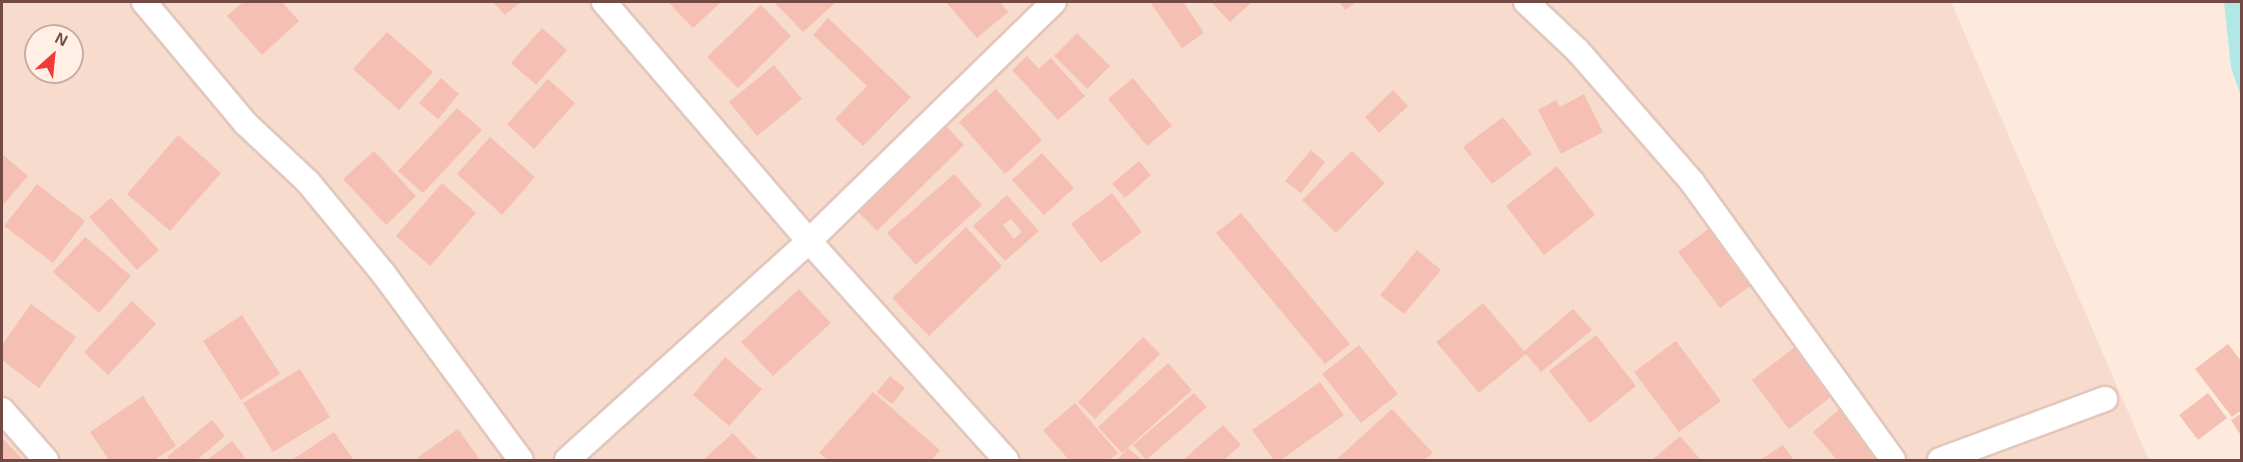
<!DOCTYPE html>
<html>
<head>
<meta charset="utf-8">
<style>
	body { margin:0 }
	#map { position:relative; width:2243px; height:462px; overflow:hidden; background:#feeadd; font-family:Arial,sans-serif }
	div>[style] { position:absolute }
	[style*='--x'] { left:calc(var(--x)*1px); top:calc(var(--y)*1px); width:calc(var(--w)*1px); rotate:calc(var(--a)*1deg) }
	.residential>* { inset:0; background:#f7dcce }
	.water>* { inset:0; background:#b1e7e4 }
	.building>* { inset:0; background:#f5bfb3 }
	.roads { filter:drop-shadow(2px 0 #e3c6bc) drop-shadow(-2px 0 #e3c6bc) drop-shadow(0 2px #e3c6bc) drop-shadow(0 -2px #e3c6bc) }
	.street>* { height:24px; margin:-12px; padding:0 12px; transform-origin:12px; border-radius:12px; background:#fff }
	span { translate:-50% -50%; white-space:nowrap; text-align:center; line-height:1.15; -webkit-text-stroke:4.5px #ffefe4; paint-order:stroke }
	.frame { position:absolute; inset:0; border:3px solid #744b44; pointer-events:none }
	.north { position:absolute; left:24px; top:24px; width:60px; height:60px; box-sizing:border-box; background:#ffefe4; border:2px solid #c7ada4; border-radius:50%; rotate:27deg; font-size:16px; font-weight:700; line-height:24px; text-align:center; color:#744b44 }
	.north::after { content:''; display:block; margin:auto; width:21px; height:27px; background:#f03a39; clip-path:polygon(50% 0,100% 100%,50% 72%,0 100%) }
</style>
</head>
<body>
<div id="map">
	<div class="residential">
		<i style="clip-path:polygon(evenodd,2px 2px,1951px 2px,2149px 460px,2px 460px,2px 2px,36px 36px,72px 36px,72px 72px,36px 72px,36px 36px)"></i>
	</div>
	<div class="water">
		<i style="clip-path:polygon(2224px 2px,2241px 2px,2241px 96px,2231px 68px)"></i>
	</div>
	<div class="building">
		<i style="clip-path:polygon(243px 2px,282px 2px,299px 21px,262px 55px,227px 16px)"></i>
		<i style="clip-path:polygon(493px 2px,521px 2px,505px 15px)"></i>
		<i style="clip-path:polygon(668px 2px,721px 2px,693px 28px)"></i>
		<i style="clip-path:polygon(774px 2px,836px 2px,803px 32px)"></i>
		<i style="clip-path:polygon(946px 2px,1000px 2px,1008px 12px,977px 38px)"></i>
		<i style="clip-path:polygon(1150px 2px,1186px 2px,1184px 3px,1204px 33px,1182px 48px)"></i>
		<i style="clip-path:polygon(1211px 2px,1249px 2px,1251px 3px,1230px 22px)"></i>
		<i style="clip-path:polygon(1339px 2px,1356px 2px,1345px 10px)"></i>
		<i style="clip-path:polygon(761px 5px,791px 36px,738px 88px,707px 57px)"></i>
		<i style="clip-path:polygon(828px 18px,911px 97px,863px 146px,835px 119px,867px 86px,813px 35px)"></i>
		<i style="clip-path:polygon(542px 28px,567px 50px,536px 85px,511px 63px)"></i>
		<i style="clip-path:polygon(387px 32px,433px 72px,399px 110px,353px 69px)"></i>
		<i style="clip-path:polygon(1077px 33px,1110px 66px,1087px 89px,1054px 56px)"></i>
		<i style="clip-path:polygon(1027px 56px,1039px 69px,1051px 58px,1085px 96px,1058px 120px,1012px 70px)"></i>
		<i style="clip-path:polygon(774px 65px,802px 99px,757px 136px,729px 102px)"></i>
		<i style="clip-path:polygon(441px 78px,459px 94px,438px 119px,419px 103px)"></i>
		<i style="clip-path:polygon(1133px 78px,1172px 126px,1147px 146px,1108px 99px)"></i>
		<i style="clip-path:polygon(548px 79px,575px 103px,534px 149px,507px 124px)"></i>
		<i style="clip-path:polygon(996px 89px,1042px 140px,1005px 174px,959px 122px)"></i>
		<i style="clip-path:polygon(1393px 90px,1408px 106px,1379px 133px,1365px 117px)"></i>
		<i style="clip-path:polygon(1584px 94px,1603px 132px,1561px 154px,1538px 110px,1556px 100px,1560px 107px)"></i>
		<i style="clip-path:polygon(457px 108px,482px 130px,423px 193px,398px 171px)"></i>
		<i style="clip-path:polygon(1503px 117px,1532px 154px,1492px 184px,1463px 147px)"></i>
		<i style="clip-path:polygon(945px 125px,964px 145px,877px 231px,857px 211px)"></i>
		<i style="clip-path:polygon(178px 135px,221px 173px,170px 231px,127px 194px)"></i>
		<i style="clip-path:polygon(490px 137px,535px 177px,502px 215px,457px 174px)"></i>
		<i style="clip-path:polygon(1311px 150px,1325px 162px,1301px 193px,1285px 181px)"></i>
		<i style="clip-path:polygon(374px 151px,416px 196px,386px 225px,343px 179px)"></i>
		<i style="clip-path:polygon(1352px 151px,1385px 183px,1336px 233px,1302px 200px)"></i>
		<i style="clip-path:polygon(1042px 153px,1074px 188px,1044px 215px,1012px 180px)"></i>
		<i style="clip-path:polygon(2px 154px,28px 176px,2px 206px)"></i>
		<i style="clip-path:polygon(1139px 161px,1151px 175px,1125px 198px,1112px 184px)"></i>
		<i style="clip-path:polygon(1557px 166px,1595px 215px,1544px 255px,1506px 206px)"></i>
		<i style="clip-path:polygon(954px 174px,982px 205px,916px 265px,887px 233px)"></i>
		<i style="clip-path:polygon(442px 183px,476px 213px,430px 266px,396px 236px)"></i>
		<i style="clip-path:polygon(37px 184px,85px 221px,53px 263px,4px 226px)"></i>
		<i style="clip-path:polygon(1112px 193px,1142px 232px,1101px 263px,1071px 224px)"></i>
		<i style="clip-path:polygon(evenodd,1007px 195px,1039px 231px,1005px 261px,973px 226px,1007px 195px,1011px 219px,1022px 232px,1014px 239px,1003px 225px,1011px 219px)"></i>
		<i style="clip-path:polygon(111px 198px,159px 250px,137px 270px,89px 217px)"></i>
		<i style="clip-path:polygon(1241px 213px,1350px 344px,1325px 364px,1216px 233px)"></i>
		<i style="clip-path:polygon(966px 227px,1002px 266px,929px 336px,892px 298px)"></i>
		<i style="clip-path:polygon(1711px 227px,1754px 283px,1720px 308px,1678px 252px)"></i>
		<i style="clip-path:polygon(85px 237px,131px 276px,99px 313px,53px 272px)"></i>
		<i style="clip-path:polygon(1417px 250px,1441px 270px,1404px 314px,1380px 295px)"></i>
		<i style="clip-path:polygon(799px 289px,831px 323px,773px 376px,741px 342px)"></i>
		<i style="clip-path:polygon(132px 301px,156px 324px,108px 375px,84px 352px)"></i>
		<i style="clip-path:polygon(1483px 303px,1524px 351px,1573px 309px,1592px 330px,1541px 372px,1526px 354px,1479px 393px,1436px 342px)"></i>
		<i style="clip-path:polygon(31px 304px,76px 337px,39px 388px,2px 360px,2px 345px)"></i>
		<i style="clip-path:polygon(242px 315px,280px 374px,241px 400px,203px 341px)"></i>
		<i style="clip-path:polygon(1596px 335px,1636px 386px,1590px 423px,1549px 371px)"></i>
		<i style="clip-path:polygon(1143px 337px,1160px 354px,1095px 419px,1078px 402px)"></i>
		<i style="clip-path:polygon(1676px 341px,1721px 401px,1679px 432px,1634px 372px)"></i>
		<i style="clip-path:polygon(2228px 344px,2242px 362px,2242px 410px,2232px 417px,2195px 369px)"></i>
		<i style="clip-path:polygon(1359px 345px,1398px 394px,1361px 423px,1322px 374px)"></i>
		<i style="clip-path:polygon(1795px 347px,1832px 396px,1789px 429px,1752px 380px)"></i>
		<i style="clip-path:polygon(725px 357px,762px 389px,729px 426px,693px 395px)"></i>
		<i style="clip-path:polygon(1168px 363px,1192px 390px,1122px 453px,1098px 427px)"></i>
		<i style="clip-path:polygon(300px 369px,330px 417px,273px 452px,243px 403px)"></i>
		<i style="clip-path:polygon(890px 376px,905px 388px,892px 404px,877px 392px)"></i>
		<i style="clip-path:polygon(1320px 382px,1344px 415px,1281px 460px,1274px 460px,1252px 430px)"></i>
		<i style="clip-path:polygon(873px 392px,940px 450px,931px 460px,828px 460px,819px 453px)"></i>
		<i style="clip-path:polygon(1194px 393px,1207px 407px,1146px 460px,1133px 445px)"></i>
		<i style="clip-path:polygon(2208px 393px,2227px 418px,2198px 440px,2179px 415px)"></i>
		<i style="clip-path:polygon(143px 396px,176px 446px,154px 460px,109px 460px,90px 432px)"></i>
		<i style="clip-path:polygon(1075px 403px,1118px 453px,1109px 460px,1069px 460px,1043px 430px)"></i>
		<i style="clip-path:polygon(1843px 406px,1883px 452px,1873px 460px,1837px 460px,1813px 432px)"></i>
		<i style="clip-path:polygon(1392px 409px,1433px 453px,1424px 460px,1336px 460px)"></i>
		<i style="clip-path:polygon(2242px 413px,2242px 437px,2231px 420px)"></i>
		<i style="clip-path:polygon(212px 420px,225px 436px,197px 460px,169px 460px,167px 457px)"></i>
		<i style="clip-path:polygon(1223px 425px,1241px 445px,1224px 460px,1183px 460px)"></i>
		<i style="clip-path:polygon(458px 429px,480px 460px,420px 460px,418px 457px)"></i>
		<i style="clip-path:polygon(334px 432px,354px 460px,292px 460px)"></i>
		<i style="clip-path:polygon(733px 433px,758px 460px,703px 460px)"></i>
		<i style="clip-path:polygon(1680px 436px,1701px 460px,1652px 460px)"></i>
		<i style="clip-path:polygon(2px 438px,23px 460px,2px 460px)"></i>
		<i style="clip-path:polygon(232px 441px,245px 457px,240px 460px,207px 460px)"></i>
		<i style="clip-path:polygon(1783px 445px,1794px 460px,1760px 460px)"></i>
		<i style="clip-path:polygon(1128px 448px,1142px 460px,1117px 460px)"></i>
	</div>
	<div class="roads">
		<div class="street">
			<i style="--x:144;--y:2;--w:158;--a:50.1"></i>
			<i style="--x:245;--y:123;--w:86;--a:43.1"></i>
			<i style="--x:308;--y:182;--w:118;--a:50.5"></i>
			<i style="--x:383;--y:273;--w:232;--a:53.6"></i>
			<i style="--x:604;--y:2;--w:315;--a:49.4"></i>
			<i style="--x:809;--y:241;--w:295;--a:48"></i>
			<i style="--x:1526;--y:2;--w:70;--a:43.3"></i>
			<i style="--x:1577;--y:50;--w:175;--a:48.9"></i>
			<i style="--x:1692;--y:182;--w:343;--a:54.1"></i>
			<i style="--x:2;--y:410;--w:67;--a:48.7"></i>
			<i style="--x:567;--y:460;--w:326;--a:-42.1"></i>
			<i style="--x:809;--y:241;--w:342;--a:-44.3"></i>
			<i style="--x:1940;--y:460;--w:176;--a:-20.3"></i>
		</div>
	</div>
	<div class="frame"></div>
	<div class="north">N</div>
</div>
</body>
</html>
